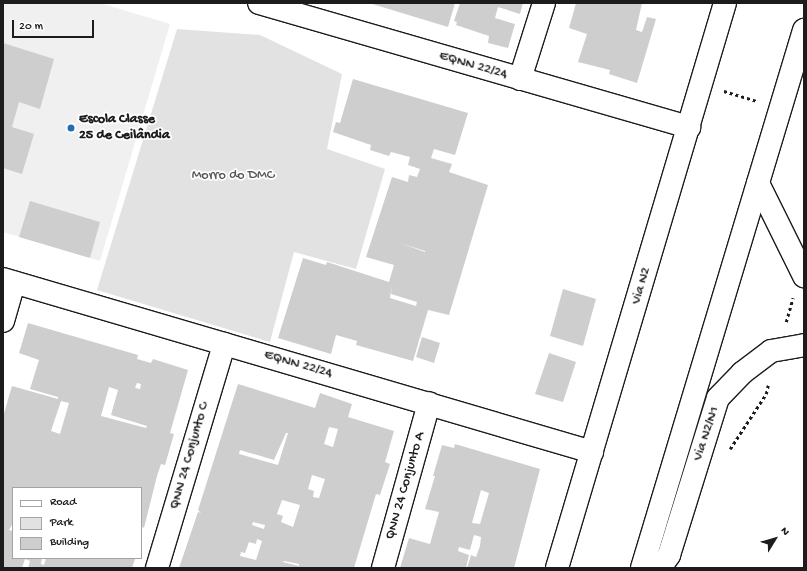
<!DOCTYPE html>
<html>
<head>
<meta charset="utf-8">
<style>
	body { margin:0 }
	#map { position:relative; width:807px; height:571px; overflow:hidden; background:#fff; font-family:"Gochi Hand",sans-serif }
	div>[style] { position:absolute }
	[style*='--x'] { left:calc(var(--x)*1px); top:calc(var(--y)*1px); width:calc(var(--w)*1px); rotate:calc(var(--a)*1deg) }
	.built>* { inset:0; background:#f0f0f0 }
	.green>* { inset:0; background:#e2e2e2 }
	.building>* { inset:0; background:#cecece }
	.path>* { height:2.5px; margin-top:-1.25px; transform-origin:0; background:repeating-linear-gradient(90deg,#1c1c1c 0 3px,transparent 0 6px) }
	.roads { filter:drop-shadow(1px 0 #1c1c1c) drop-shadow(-1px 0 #1c1c1c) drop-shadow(0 1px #1c1c1c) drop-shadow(0 -1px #1c1c1c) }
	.minor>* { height:22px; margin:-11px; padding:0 11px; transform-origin:11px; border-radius:11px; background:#fff }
	.major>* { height:22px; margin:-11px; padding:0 11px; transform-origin:11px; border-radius:11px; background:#fff }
	.dots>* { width:11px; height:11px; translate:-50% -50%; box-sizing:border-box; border:2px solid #fff; border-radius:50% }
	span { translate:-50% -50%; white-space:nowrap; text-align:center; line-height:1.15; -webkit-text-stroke:3.5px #fff; paint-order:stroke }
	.street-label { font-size:14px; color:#1c1c1c }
	.poi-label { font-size:14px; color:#1c1c1c; font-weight:700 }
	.left { translate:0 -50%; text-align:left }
	.park-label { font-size:14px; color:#575757 }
	.frame { position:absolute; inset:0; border:4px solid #1c1c1c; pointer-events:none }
	.legend { position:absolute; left:12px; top:487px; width:130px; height:72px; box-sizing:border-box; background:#fff; border:1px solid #a4a4a4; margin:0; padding:5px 7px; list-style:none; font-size:12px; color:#1c1c1c }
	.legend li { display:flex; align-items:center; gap:8px; height:20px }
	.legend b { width:20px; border:1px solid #a4a4a4 }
	.north { position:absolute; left:755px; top:519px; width:40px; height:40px; -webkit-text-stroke:3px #fff; paint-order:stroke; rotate:53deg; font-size:11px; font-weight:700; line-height:16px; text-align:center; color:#1c1c1c }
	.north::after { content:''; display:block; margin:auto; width:14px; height:18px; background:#1c1c1c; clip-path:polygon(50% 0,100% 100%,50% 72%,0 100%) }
	.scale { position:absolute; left:12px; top:20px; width:82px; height:18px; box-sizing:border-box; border:2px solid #1c1c1c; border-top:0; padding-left:5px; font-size:12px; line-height:14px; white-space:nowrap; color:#1c1c1c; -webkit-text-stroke:3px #fff; paint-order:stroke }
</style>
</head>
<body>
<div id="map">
	<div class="built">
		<i style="clip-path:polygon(3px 3px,100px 3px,170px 24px,100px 261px,3px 232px)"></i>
	</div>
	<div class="green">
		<i style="clip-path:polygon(177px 29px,260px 35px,342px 74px,327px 149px,385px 169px,356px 269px,294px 252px,270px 342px,97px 290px)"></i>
	</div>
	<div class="building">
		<i style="clip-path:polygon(369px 3px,455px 3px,448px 27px)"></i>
		<i style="clip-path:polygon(460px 3px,523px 3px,520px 14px,498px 7px,495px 18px,515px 24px,508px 48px,488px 43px,489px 36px,456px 25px,457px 22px,454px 21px)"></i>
		<i style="clip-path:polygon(576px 3px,642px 3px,636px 30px,642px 32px,647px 17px,656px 19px,637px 83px,609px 74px,610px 70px,578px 62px,587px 34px,569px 28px)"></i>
		<i style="clip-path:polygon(3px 43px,54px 59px,40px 109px,19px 102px,12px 127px,34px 134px,22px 174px,3px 168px)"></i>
		<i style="clip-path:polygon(evenodd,353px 79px,468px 113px,455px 155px,434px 149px,431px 158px,452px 164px,449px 172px,488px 185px,449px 315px,428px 310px,413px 361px,356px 345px,357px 341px,336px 335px,331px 354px,278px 338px,303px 258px,326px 265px,327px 262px,389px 282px,394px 265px,366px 257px,392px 177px,408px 182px,409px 175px,417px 177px,420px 169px,408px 165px,410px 157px,391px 152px,389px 156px,370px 150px,371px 145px,333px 132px,336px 122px,340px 123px,353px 79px,400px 243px,425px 251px,425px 252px,400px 243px,353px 79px,392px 284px,391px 294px,417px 302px,416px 306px,390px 298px,392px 284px)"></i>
		<i style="clip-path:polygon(30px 201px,100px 222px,90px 258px,19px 237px)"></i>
		<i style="clip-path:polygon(563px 289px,596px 299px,583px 346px,550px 336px)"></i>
		<i style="clip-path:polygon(evenodd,28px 323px,138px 355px,137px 359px,151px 363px,153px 359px,188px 370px,170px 433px,174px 434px,165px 465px,161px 464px,157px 476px,144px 528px,141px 526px,141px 488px,13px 488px,13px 523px,9px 530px,13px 531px,13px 558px,42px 558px,41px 564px,44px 565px,46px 558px,131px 558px,135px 559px,132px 568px,28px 568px,30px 561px,25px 559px,22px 568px,3px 568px,3px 417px,12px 386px,58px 399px,58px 397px,30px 389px,39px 360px,19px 353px,28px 323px,137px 383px,141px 384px,140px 389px,135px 388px,137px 383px,28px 323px,109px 387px,118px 390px,111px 415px,147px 426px,146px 428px,101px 416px,109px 387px,28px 323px,61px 401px,69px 403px,60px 434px,51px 431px,61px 401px)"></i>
		<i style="clip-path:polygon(422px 337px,440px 343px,434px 363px,416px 357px)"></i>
		<i style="clip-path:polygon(549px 353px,576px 362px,563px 402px,535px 394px)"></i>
		<i style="clip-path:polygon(evenodd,238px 384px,315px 408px,320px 393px,352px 404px,348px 417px,394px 431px,385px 462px,390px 464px,380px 495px,376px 494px,354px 568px,179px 568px,198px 512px,201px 513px,198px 510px,238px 384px,329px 427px,338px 429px,333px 447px,324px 444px,329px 427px,238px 384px,286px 433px,288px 433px,278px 465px,239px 454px,240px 450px,274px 460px,286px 433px,238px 384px,312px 475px,325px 479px,319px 498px,313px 497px,314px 491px,308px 489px,312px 475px,238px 384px,282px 500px,300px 505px,293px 527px,281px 522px,283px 516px,277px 514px,282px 500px,238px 384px,253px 522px,265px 525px,264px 529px,252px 525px,253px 522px,238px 384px,257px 539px,262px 541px,256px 560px,240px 556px,241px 552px,245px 553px,249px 542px,256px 544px,257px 539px,238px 384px,284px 561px,299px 564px,299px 566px,283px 562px,284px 561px)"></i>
		<i style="clip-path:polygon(evenodd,455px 444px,540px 469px,514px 568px,467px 568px,471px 555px,476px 557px,480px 546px,481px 537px,474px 535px,470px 550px,459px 547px,458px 551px,469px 555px,466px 568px,400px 568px,409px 538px,430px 544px,439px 512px,425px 509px,435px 476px,433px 476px,442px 445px,454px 448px,455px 444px,481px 490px,489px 493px,480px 524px,472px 523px,481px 490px)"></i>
	</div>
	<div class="path">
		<i style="--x:724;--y:91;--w:34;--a:17"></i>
		<i style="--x:786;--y:322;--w:25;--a:-74"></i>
		<i style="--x:730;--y:449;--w:66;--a:-56.8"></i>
		<i style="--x:766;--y:394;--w:9;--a:-77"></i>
	</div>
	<div class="roads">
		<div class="minor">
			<i style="--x:259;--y:3;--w:448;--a:16.1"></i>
			<i style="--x:520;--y:79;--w:80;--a:-72.5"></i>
			<i style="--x:3;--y:279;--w:614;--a:16.37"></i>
			<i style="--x:3;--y:321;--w:40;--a:-74"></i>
			<i style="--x:157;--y:568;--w:234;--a:-73.3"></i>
			<i style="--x:383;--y:568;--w:171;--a:-74.4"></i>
			<i style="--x:660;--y:568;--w:16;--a:-55"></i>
			<i style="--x:669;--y:555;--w:164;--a:-72.7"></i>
			<i style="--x:718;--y:398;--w:35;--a:-46"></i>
			<i style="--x:742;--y:373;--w:36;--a:-37"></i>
			<i style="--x:771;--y:351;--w:34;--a:-10"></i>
		</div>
		<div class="major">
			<i style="--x:758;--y:183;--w:104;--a:63.7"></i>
			<i style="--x:557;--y:568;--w:589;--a:-73.44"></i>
			<i style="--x:642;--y:568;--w:562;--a:-73.24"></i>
		</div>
	</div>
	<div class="dots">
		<i style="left:71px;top:128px;background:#1f6fb2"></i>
	</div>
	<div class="street-label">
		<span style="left:473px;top:66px;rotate:16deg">EQNN 22/24</span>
		<span style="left:642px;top:286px;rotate:-74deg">Via N2</span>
		<span style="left:298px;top:365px;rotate:16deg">EQNN 22/24</span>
		<span style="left:707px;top:434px;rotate:-72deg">Via N2/N1</span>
		<span style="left:190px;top:456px;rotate:-74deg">QNN 24 Conjunto C</span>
		<span style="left:406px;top:486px;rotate:-74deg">QNN 24 Conjunto A</span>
	</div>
	<div class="poi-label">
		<span class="left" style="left:79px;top:128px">Escola Classe<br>25 de Ceilândia</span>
	</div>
	<div class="park-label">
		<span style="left:233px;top:176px">Morro do DMC</span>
	</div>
	<div class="frame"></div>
	<ul class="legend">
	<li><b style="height:5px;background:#fff"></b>Road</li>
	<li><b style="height:11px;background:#e2e2e2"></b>Park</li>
	<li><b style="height:11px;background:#cecece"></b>Building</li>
	</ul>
	<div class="north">N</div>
	<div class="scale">20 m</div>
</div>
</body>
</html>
